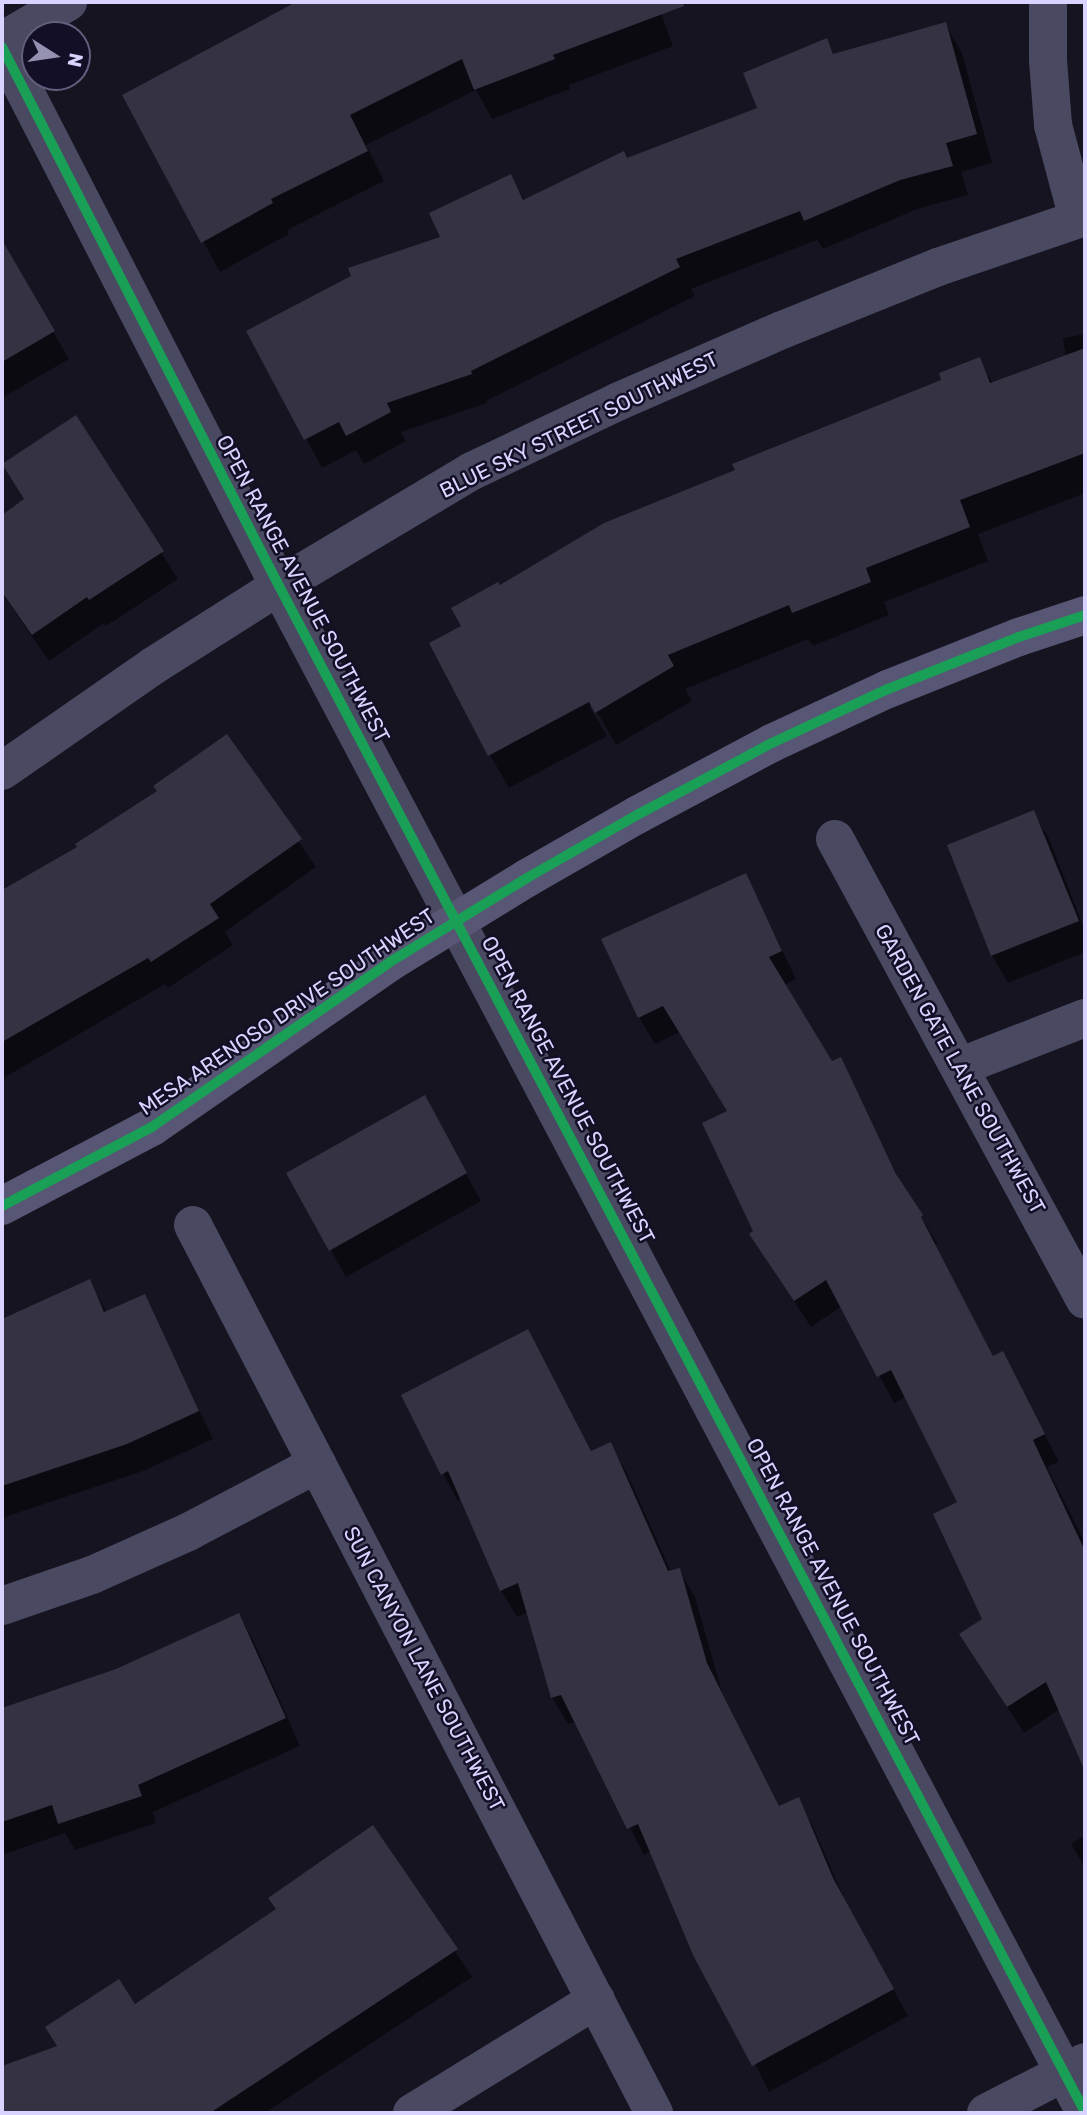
<!DOCTYPE html>
<html>
<head>
<meta charset="utf-8">
<style>
	body { margin:0 }
	#map { position:relative; width:1087px; height:2115px; overflow:hidden; background:#161421; font-family:Rubik,sans-serif }
	div>[style] { position:absolute }
	[style*='--x'] { left:calc(var(--x)*1px); top:calc(var(--y)*1px); width:calc(var(--w)*1px); rotate:calc(var(--a)*1deg) }
	.shadow>* { inset:0; background:#0007 }
	.building>* { inset:0; background:#343243 }
	.street>* { height:38px; margin:-19px; padding:0 19px; transform-origin:19px; border-radius:19px; background:#4a4962 }
	.secondary>* { height:38px; margin:-19px; padding:0 19px; transform-origin:19px; border-radius:19px; background:#575674 }
	.cycleway>* { height:10px; margin:-5px; padding:0 5px; transform-origin:5px; border-radius:5px; background:#1a9f57 }
	span { translate:-50% -50%; white-space:nowrap; text-align:center; line-height:1.15; -webkit-text-stroke:5px #130f26; paint-order:stroke }
	.street-label { font-size:21px; color:#d9d4ff }
	.frame { position:absolute; inset:0; border:4px solid #d9d4ff; pointer-events:none }
	.north { position:absolute; left:21px; top:21px; width:70px; height:70px; box-sizing:border-box; background:#130f26; border:2px solid #625e7d; border-radius:50%; rotate:102deg; font-size:19px; font-weight:700; line-height:28px; text-align:center; color:#d9d4ff }
	.north::after { content:''; display:block; margin:auto; width:24px; height:32px; background:#9591b1; clip-path:polygon(50% 0,100% 100%,50% 72%,0 100%) }
</style>
</head>
<body>
<div id="map">
	<div class="shadow">
		<i style="clip-path:polygon(301px 2px,657px 2px,673px 46px,569px 85px,570px 89px,492px 119px,476px 90px,366px 145px,384px 181px,287px 230px,289px 234px,220px 272px,124px 96px)"></i>
		<i style="clip-path:polygon(945px 24px,962px 53px,992px 163px,961px 172px,968px 195px,917px 209px,823px 249px,817px 240px,691px 289px,695px 296px,486px 401px,487px 403px,401px 432px,406px 441px,364px 464px,356px 450px,322px 468px,249px 332px,443px 238px,510px 176px,525px 201px,760px 109px,826px 40px,835px 56px)"></i>
		<i style="clip-path:polygon(2px 244px,69px 359px,2px 398px)"></i>
		<i style="clip-path:polygon(1085px 334px,1085px 493px,978px 534px,988px 561px,884px 602px,889px 615px,813px 646px,808px 639px,685px 689px,692px 701px,616px 745px,593px 705px,589px 706px,607px 736px,509px 788px,490px 755px,463px 627px,499px 587px,737px 471px,943px 381px,979px 359px,993px 384px,1066px 357px,1063px 338px)"></i>
		<i style="clip-path:polygon(76px 418px,178px 579px,106px 626px,104px 623px,49px 661px,2px 593px,2px 517px,25px 501px,3px 465px)"></i>
		<i style="clip-path:polygon(227px 736px,316px 867px,225px 932px,233px 945px,168px 988px,165px 984px,2px 1079px,2px 892px,79px 848px,158px 792px)"></i>
		<i style="clip-path:polygon(1033px 812px,1049px 839px,1085px 930px,1085px 952px,1008px 983px,992px 956px,949px 846px)"></i>
		<i style="clip-path:polygon(746px 875px,796px 979px,784px 985px,831px 1063px,840px 1059px,905px 1191px,937px 1243px,935px 1245px,994px 1358px,1003px 1353px,1059px 1462px,1047px 1467px,1085px 1543px,1085px 1767px,1060px 1709px,1024px 1733px,977px 1661px,984px 1619px,959px 1503px,906px 1397px,894px 1403px,842px 1306px,811px 1327px,767px 1261px,755px 1232px,728px 1112px,680px 1032px,655px 1044px,639px 1017px)"></i>
		<i style="clip-path:polygon(439px 1125px,481px 1201px,346px 1277px,288px 1174px)"></i>
		<i style="clip-path:polygon(89px 1281px,107px 1313px,144px 1296px,213px 1439px,143px 1471px,2px 1518px,2px 1321px,47px 1306px)"></i>
		<i style="clip-path:polygon(528px 1331px,592px 1453px,610px 1445px,626px 1471px,671px 1572px,679px 1570px,695px 1597px,722px 1692px,780px 1808px,798px 1800px,813px 1827px,848px 1907px,908px 2016px,769px 2092px,651px 1851px,644px 1855px,576px 1722px,568px 1724px,552px 1697px,528px 1612px,517px 1617px,501px 1590px,462px 1499px,458px 1501px,443px 1474px)"></i>
		<i style="clip-path:polygon(239px 1615px,254px 1642px,300px 1746px,153px 1812px,156px 1823px,75px 1850px,65px 1833px,2px 1855px,2px 1710px,116px 1670px)"></i>
		<i style="clip-path:polygon(373px 1827px,472px 1977px,265px 2113px,100px 2113px,63px 2054px,277px 1910px)"></i>
		<i style="clip-path:polygon(1085px 1835px,1085px 1868px,1071px 1844px)"></i>
	</div>
	<div class="building">
		<i style="clip-path:polygon(296px 2px,683px 2px,684px 6px,553px 55px,555px 59px,474px 90px,462px 59px,350px 115px,368px 151px,271px 199px,273px 203px,201px 243px,122px 95px)"></i>
		<i style="clip-path:polygon(946px 22px,977px 134px,946px 143px,953px 166px,900px 180px,804px 221px,800px 211px,676px 259px,680px 267px,471px 371px,472px 374px,387px 403px,391px 412px,346px 436px,339px 422px,304px 440px,246px 331px,351px 276px,348px 268px,440px 237px,429px 213px,511px 174px,523px 200px,624px 151px,627px 158px,757px 108px,743px 73px,827px 38px,833px 54px)"></i>
		<i style="clip-path:polygon(2px 240px,55px 331px,2px 362px)"></i>
		<i style="clip-path:polygon(1085px 348px,1085px 453px,960px 500px,970px 527px,866px 568px,871px 582px,792px 613px,789px 605px,668px 655px,674px 666px,595px 713px,589px 702px,488px 756px,429px 643px,461px 626px,451px 608px,498px 582px,500px 585px,604px 523px,735px 470px,732px 464px,941px 380px,939px 373px,980px 357px,990px 383px)"></i>
		<i style="clip-path:polygon(76px 415px,164px 551px,89px 600px,87px 597px,32px 635px,2px 592px,2px 515px,24px 499px,2px 464px)"></i>
		<i style="clip-path:polygon(227px 734px,302px 839px,210px 904px,219px 918px,151px 962px,148px 958px,2px 1042px,2px 890px,77px 847px,75px 844px,157px 791px,153px 786px)"></i>
		<i style="clip-path:polygon(1034px 810px,1079px 921px,991px 956px,947px 845px)"></i>
		<i style="clip-path:polygon(746px 873px,782px 951px,769px 957px,832px 1061px,841px 1057px,896px 1174px,923px 1215px,921px 1217px,993px 1356px,1003px 1351px,1045px 1434px,1033px 1440px,1085px 1551px,1085px 1771px,1046px 1682px,1007px 1707px,959px 1634px,982px 1619px,933px 1514px,957px 1502px,891px 1370px,877px 1377px,826px 1280px,794px 1301px,749px 1234px,753px 1231px,702px 1123px,727px 1111px,663px 1006px,638px 1018px,601px 939px)"></i>
		<i style="clip-path:polygon(425px 1095px,467px 1173px,329px 1251px,286px 1173px)"></i>
		<i style="clip-path:polygon(90px 1279px,104px 1312px,145px 1294px,199px 1411px,127px 1444px,2px 1486px,2px 1319px)"></i>
		<i style="clip-path:polygon(528px 1329px,591px 1451px,611px 1442px,668px 1571px,680px 1568px,707px 1663px,779px 1806px,799px 1797px,833px 1878px,894px 1989px,752px 2066px,693px 1955px,638px 1824px,627px 1829px,561px 1695px,551px 1698px,518px 1583px,500px 1591px,448px 1471px,441px 1475px,401px 1395px)"></i>
		<i style="clip-path:polygon(239px 1613px,286px 1718px,138px 1785px,142px 1796px,58px 1824px,52px 1805px,2px 1822px,2px 1708px,116px 1669px)"></i>
		<i style="clip-path:polygon(373px 1825px,458px 1949px,210px 2113px,2px 2113px,2px 2066px,57px 2046px,45px 2027px,119px 1979px,135px 2004px,276px 1909px,268px 1898px)"></i>
	</div>
	<div class="street">
		<i style="--x:1048;--y:2;--w:58;--a:90"></i>
		<i style="--x:1048;--y:60;--w:65;--a:85.6"></i>
		<i style="--x:1053;--y:125;--w:97;--a:75.1"></i>
		<i style="--x:2;--y:41;--w:77;--a:-30.6"></i>
		<i style="--x:2;--y:47;--w:606;--a:62.8"></i>
		<i style="--x:279;--y:586;--w:1726;--a:62.16"></i>
		<i style="--x:2;--y:771;--w:184;--a:-34.8"></i>
		<i style="--x:153;--y:666;--w:149;--a:-32.4"></i>
		<i style="--x:279;--y:586;--w:225;--a:-30.8"></i>
		<i style="--x:472;--y:471;--w:161;--a:-25.4"></i>
		<i style="--x:617;--y:402;--w:180;--a:-23.6"></i>
		<i style="--x:782;--y:330;--w:168;--a:-22"></i>
		<i style="--x:938;--y:267;--w:155;--a:-18.8"></i>
		<i style="--x:835;--y:839;--w:524;--a:61.53"></i>
		<i style="--x:959;--y:1067;--w:135;--a:-21.3"></i>
		<i style="--x:193;--y:1225;--w:1001;--a:62.56"></i>
		<i style="--x:2;--y:1606;--w:95;--a:-19"></i>
		<i style="--x:92;--y:1575;--w:105;--a:-24.1"></i>
		<i style="--x:188;--y:1532;--w:146;--a:-27.8"></i>
		<i style="--x:412;--y:2113;--w:216;--a:-31.6"></i>
		<i style="--x:986;--y:2113;--w:111;--a:-27.3"></i>
	</div>
	<div class="secondary">
		<i style="--x:2;--y:1206;--w:170;--a:-27.8"></i>
		<i style="--x:152;--y:1127;--w:290;--a:-34.7"></i>
		<i style="--x:390;--y:962;--w:161;--a:-31.5"></i>
		<i style="--x:527;--y:878;--w:127;--a:-29.8"></i>
		<i style="--x:637;--y:815;--w:153;--a:-28.1"></i>
		<i style="--x:772;--y:743;--w:128;--a:-25"></i>
		<i style="--x:888;--y:689;--w:141;--a:-21.7"></i>
		<i style="--x:1019;--y:637;--w:70;--a:-18.4"></i>
	</div>
	<div class="cycleway">
		<i style="--x:2;--y:47;--w:606;--a:62.8"></i>
		<i style="--x:279;--y:586;--w:1726;--a:62.16"></i>
		<i style="--x:2;--y:1206;--w:170;--a:-27.8"></i>
		<i style="--x:152;--y:1127;--w:290;--a:-34.7"></i>
		<i style="--x:390;--y:962;--w:161;--a:-31.5"></i>
		<i style="--x:527;--y:878;--w:127;--a:-29.8"></i>
		<i style="--x:637;--y:815;--w:153;--a:-28.1"></i>
		<i style="--x:772;--y:743;--w:128;--a:-25"></i>
		<i style="--x:888;--y:689;--w:141;--a:-21.7"></i>
		<i style="--x:1019;--y:637;--w:70;--a:-18.4"></i>
	</div>
	<div class="street-label">
		<span style="left:579px;top:425px;rotate:-26deg">BLUE SKY STREET SOUTHWEST</span>
		<span style="left:303px;top:589px;rotate:62deg">OPEN RANGE AVENUE SOUTHWEST</span>
		<span style="left:287px;top:1012px;rotate:-34deg">MESA ARENOSO DRIVE SOUTHWEST</span>
		<span style="left:960px;top:1069px;rotate:61deg">GARDEN GATE LANE SOUTHWEST</span>
		<span style="left:568px;top:1090px;rotate:62deg">OPEN RANGE AVENUE SOUTHWEST</span>
		<span style="left:833px;top:1592px;rotate:62deg">OPEN RANGE AVENUE SOUTHWEST</span>
		<span style="left:424px;top:1669px;rotate:62deg">SUN CANYON LANE SOUTHWEST</span>
	</div>
	<div class="frame"></div>
	<div class="north">N</div>
</div>
</body>
</html>
